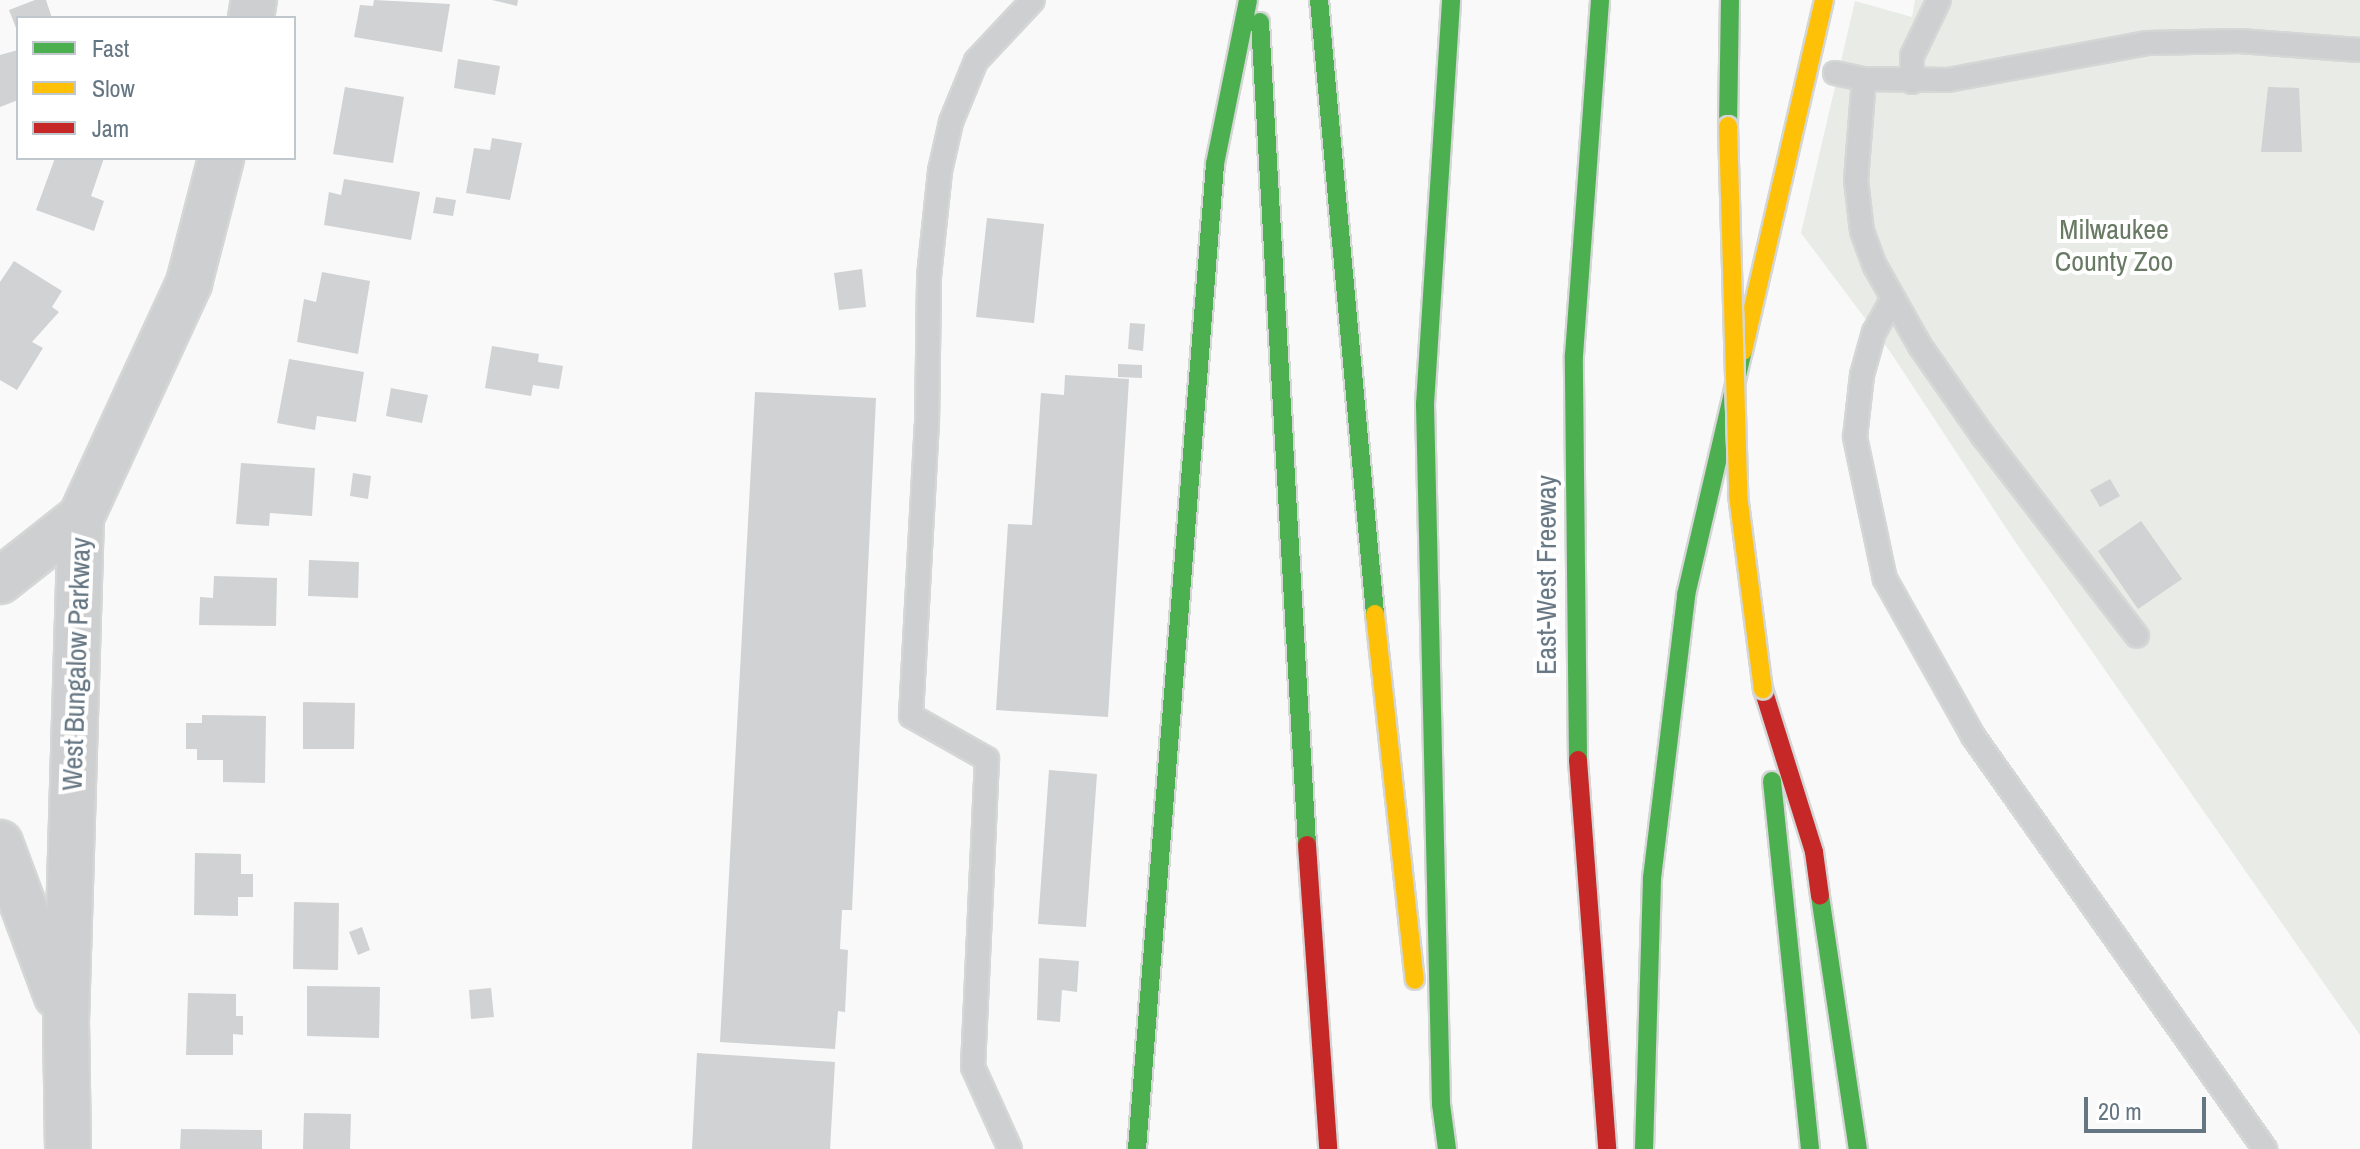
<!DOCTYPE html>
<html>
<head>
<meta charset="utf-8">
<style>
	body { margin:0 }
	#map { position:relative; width:2360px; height:1149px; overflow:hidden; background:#f9f9f9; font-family:"Archivo Narrow",sans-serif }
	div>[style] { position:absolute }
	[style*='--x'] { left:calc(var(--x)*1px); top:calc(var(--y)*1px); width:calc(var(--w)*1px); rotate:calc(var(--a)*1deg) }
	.green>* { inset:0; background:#e8ebe6 }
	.building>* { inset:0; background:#d0d2d3 }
	.roads { filter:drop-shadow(2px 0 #d5d6d6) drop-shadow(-2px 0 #d5d6d6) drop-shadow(0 2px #d5d6d6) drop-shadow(0 -2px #d5d6d6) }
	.lane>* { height:22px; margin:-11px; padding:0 11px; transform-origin:11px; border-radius:11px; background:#cecfd0 }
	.street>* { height:44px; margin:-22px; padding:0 22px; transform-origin:22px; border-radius:22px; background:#cecfd0 }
	.fast>* { height:18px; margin:-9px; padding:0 9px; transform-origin:9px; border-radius:9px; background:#4caf50 }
	.slow>* { height:18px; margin:-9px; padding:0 9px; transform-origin:9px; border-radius:9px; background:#ffc107 }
	.jam>* { height:18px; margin:-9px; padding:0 9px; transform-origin:9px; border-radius:9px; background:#c62828 }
	.bridges { filter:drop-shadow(2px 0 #d5d6d6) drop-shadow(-2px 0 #d5d6d6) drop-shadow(0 2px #d5d6d6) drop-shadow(0 -2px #d5d6d6) }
	.slow-bridge>* { height:18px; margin:-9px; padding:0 9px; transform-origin:9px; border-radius:9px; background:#ffc107 }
	span { translate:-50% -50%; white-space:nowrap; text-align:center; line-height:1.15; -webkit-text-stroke:8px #fff; paint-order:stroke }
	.park-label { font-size:28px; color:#687a64 }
	.street-label { font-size:28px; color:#657683 }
	.legend { position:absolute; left:16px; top:16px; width:280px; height:144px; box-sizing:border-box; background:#fff; border:2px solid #c1c8cd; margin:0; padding:10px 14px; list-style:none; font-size:24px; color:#657683 }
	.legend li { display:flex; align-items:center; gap:16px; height:40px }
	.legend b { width:40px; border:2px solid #c1c8cd }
	.scale { position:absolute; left:2084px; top:1097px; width:122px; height:36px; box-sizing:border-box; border:4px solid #657683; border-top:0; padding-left:10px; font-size:24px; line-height:28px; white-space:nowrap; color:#657683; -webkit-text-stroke:6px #fff; paint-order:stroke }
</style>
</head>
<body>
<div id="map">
	<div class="green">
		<i style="clip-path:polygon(1915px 0,2360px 0,2360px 1035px,2012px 537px,1891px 353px,1801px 233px,1855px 1px,1912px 17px)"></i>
	</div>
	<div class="building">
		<i style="clip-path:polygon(35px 0,46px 0,52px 18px,18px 18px,18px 33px,9px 10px)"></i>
		<i style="clip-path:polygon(374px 0,450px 4px,442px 52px,354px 37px,360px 5px,373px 6px)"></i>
		<i style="clip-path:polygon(492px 0,518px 0,517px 6px)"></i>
		<i style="clip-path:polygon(18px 50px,18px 100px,0 107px,0 55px)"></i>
		<i style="clip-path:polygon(458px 59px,500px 66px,495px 95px,454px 88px)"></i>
		<i style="clip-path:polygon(345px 87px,404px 97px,393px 163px,333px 154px)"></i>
		<i style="clip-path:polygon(2268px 87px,2299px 88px,2302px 152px,2261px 152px)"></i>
		<i style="clip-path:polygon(492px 138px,522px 143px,510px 200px,466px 193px,474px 148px,490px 150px)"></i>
		<i style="clip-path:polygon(55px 158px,104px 158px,91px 196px,104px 201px,94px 231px,36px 210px)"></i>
		<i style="clip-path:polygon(344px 179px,420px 192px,411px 240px,324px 225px,329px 192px,341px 195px)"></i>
		<i style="clip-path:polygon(436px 197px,456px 200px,453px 216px,433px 213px)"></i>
		<i style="clip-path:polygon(987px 218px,1044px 224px,1034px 323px,976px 317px)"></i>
		<i style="clip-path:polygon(14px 261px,62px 291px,52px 307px,59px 312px,32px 342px,43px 348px,17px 390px,0 380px,0 282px)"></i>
		<i style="clip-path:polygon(862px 269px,866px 307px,839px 310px,834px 273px)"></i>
		<i style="clip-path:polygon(322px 272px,370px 281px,358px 354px,297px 342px,304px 299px,316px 302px)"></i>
		<i style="clip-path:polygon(1130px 323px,1145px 324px,1143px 351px,1128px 349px)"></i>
		<i style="clip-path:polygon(492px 346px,539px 354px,538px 362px,563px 366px,559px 389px,533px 385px,531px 396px,485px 388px)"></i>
		<i style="clip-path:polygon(289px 359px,364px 372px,356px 422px,317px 416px,315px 430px,277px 423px)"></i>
		<i style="clip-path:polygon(1118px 364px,1142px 365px,1142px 378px,1118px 377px)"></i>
		<i style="clip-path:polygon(1065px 375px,1129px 379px,1108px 717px,996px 710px,1008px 524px,1032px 525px,1041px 393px,1064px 395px)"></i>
		<i style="clip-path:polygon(391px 388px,428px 395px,422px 423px,386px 416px)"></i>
		<i style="clip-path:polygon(755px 392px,876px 398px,852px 910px,842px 910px,840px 949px,848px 950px,845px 1012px,838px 1011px,835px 1049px,720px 1042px)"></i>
		<i style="clip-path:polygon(241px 463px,315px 468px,312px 516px,270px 513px,269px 526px,236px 524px)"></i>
		<i style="clip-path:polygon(353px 473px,371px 476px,368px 499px,350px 496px)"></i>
		<i style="clip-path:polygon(2110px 479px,2120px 496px,2100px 507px,2090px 490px)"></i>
		<i style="clip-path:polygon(2141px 521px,2182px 579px,2138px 609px,2098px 551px)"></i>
		<i style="clip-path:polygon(309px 560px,359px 562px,358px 598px,308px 596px)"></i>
		<i style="clip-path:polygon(214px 576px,277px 578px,276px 626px,199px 625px,200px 597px,213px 598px)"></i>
		<i style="clip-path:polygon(303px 702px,355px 703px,354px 749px,303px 749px)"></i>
		<i style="clip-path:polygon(202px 715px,266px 716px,265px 783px,223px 782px,223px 760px,197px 760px,197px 749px,186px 749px,186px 723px,202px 723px)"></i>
		<i style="clip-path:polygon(1049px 770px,1097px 774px,1086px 927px,1038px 924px)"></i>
		<i style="clip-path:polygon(195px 853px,241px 854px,241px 874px,253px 874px,253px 897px,238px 897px,238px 916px,194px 915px)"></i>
		<i style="clip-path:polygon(294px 902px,339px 903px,338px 970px,293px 969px)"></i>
		<i style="clip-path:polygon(362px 927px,370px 950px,358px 955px,349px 932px)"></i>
		<i style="clip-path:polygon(1039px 958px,1079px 961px,1077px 992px,1062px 990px,1060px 1022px,1037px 1020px)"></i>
		<i style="clip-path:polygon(307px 986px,380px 987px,379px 1038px,307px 1036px)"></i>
		<i style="clip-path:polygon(491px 988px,494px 1017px,471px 1019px,469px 990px)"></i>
		<i style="clip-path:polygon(188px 993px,236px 994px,236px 1016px,243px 1016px,243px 1035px,233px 1034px,233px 1055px,186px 1055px)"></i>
		<i style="clip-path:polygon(697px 1053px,835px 1062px,830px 1149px,692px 1149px)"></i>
		<i style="clip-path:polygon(304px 1113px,351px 1114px,350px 1149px,303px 1149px)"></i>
		<i style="clip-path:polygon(181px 1129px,262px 1130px,262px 1149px,180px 1149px)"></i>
	</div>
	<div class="roads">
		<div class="lane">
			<i style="--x:1835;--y:73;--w:30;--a:12"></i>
			<i style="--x:1864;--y:79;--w:84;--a:0.7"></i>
			<i style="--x:1948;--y:80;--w:202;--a:-10.5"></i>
			<i style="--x:2147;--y:43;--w:92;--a:-1.2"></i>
			<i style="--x:2239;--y:41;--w:121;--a:4.3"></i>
			<i style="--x:1864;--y:79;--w:101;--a:94.5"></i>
			<i style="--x:1856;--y:180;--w:51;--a:83.3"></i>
			<i style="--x:1862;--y:231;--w:37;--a:70"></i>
			<i style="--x:1875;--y:266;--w:92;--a:60.6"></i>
			<i style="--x:1920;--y:346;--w:110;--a:55"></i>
			<i style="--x:1983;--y:436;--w:252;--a:52.4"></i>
			<i style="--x:1912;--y:82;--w:26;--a:-90"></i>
			<i style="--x:1912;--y:56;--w:62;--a:-64.3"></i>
			<i style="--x:1892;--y:300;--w:37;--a:119"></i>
			<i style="--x:1874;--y:332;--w:45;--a:105.6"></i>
			<i style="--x:1862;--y:375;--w:62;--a:96.4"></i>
			<i style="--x:1855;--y:437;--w:145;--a:78.1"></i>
			<i style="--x:1885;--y:579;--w:180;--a:60.7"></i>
			<i style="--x:1973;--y:736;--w:506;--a:54.74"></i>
			<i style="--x:1010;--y:1149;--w:90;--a:-114.3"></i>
			<i style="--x:973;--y:1067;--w:308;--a:-87.4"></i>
			<i style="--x:987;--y:759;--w:87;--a:-150.5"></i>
			<i style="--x:911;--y:716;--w:291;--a:-86.9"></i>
			<i style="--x:927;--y:425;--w:149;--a:-89.2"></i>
			<i style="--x:929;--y:276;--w:106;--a:-84"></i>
			<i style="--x:940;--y:171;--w:50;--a:-77.3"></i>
			<i style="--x:951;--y:122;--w:66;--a:-67.7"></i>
			<i style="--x:976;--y:61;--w:83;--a:-46.9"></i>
		</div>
		<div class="street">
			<i style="--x:251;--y:18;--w:18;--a:-81"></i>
			<i style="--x:0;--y:581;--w:103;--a:-38.3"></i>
			<i style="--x:0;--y:843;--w:163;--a:69.6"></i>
			<i style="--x:68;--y:1149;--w:128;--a:-90.9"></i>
			<i style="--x:66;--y:1021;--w:504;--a:-88.3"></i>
			<i style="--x:81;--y:517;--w:258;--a:-65.2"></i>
			<i style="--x:189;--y:283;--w:129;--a:-75.6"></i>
		</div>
		<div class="fast">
			<i style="--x:1319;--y:0;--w:617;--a:84.79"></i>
			<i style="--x:1260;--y:22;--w:824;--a:86.73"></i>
			<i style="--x:1728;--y:126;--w:126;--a:-89.1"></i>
			<i style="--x:1578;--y:760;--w:405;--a:-90.6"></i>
			<i style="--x:1574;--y:355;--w:356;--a:-85.8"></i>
			<i style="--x:1772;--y:781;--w:370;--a:84.1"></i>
			<i style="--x:1820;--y:896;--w:256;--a:81.5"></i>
			<i style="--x:1137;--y:1149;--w:988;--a:-85.47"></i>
			<i style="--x:1215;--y:164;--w:167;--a:-78.6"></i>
			<i style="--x:1447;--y:1149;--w:45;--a:-97.6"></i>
			<i style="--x:1441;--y:1104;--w:700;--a:-91.31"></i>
			<i style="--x:1425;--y:404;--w:405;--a:-86.3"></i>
			<i style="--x:1644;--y:1149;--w:271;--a:-88.3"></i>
			<i style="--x:1652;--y:878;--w:285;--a:-83.1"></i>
			<i style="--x:1686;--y:595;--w:251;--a:-76.9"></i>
		</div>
		<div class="slow">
			<i style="--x:1743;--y:351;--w:360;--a:-77"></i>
			<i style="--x:1375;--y:614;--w:368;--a:83.8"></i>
		</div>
		<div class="jam">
			<i style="--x:1763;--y:689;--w:171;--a:72.6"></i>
			<i style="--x:1814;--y:852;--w:44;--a:82.2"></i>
			<i style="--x:1578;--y:760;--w:390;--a:85.7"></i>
			<i style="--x:1307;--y:845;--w:305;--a:86"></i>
		</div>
	</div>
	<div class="bridges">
		<div class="slow-bridge">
			<i style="--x:1728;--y:126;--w:369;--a:88.4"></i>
			<i style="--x:1738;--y:495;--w:196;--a:82.7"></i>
		</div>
	</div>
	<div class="park-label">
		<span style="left:2114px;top:245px">Milwaukee<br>County Zoo</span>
	</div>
	<div class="street-label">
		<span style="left:1546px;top:575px;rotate:-90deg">East-West Freeway</span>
		<span style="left:76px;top:664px;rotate:-88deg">West Bungalow Parkway</span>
	</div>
	<ul class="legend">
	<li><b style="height:10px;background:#4caf50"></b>Fast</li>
	<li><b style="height:10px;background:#ffc107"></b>Slow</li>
	<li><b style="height:10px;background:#c62828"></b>Jam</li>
	</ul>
	<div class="scale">20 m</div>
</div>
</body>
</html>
